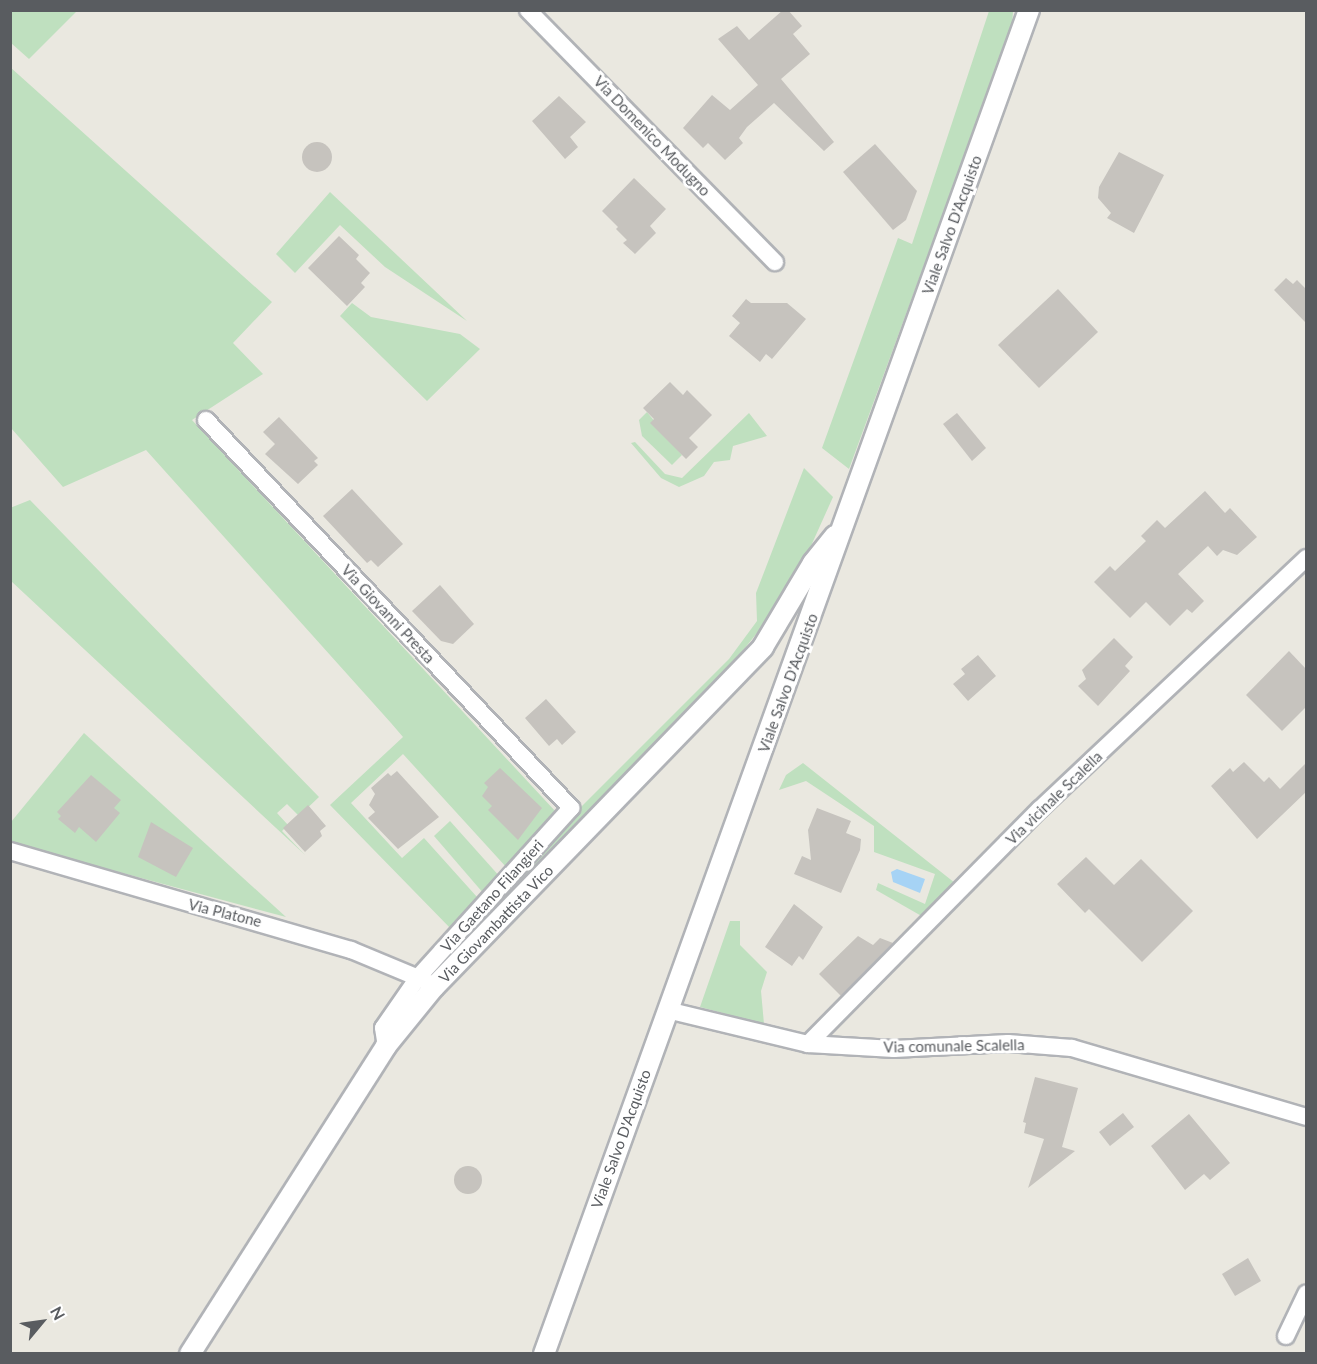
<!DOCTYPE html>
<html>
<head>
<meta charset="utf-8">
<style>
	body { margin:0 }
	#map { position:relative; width:1317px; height:1364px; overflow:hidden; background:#eae8e0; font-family:Lato,sans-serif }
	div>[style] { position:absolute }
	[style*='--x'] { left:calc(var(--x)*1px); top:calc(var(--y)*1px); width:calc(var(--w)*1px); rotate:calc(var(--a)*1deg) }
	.green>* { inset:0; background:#bfe0bf }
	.water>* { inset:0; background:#a6d3f5 }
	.building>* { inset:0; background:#c6c3be }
	.round { border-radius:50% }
	.roads { filter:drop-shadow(2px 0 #b1b3b7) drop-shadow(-2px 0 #b1b3b7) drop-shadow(0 2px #b1b3b7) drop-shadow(0 -2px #b1b3b7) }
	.minor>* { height:16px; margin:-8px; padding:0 8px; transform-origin:8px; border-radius:8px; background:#fff }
	.tertiary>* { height:20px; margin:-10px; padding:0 10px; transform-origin:10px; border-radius:10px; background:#fff }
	span { translate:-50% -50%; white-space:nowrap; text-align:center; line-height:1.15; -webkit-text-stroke:6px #fff; paint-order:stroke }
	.street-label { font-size:15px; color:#595c60 }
	.frame { position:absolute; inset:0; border:12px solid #595c60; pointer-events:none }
	.north { position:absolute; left:12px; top:1292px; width:60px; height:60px; -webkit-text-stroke:4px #fff; paint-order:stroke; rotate:61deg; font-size:16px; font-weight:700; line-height:24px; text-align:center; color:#595c60 }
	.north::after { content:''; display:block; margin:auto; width:21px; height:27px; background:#595c60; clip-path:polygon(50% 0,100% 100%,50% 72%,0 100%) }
</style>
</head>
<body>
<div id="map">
	<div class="green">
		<i style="clip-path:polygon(20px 10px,77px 10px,77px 11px,29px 59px,11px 43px,11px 11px)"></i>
		<i style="clip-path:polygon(989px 11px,1013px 11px,1012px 26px,849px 469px,822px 448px,898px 238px,912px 244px)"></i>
		<i style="clip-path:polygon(10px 67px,272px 302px,233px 343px,263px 374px,192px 420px,556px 812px,507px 868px,403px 754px,351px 803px,402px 858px,424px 838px,477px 897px,453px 931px,330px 805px,403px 737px,391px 723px,146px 450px,63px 487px,11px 428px)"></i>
		<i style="clip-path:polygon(330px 192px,467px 321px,385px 267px,340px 225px,295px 273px,276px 254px)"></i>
		<i style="clip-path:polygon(352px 303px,371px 317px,460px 334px,480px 349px,427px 401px,340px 316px)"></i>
		<i style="clip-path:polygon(647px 412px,682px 455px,672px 465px,642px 436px,639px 420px)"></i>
		<i style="clip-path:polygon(749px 413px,767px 436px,733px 446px,730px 460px,714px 462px,704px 476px,679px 487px,661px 478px,631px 443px,635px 442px,665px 474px,682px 478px)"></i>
		<i style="clip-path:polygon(804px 468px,833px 497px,806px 557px,761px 628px,736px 659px,439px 970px,435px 967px,566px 822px,729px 659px,757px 621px,756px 593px)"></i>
		<i style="clip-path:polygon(30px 500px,319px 797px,299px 816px,287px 804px,277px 813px,288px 825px,282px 831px,305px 855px,11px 581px,10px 508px)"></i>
		<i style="clip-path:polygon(84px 733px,286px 917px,11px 843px,11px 822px)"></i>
		<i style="clip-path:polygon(803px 763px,955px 883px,925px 918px,876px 890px,878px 883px,925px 904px,935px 874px,874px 852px,874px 826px,806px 781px,779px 790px,786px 775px)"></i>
		<i style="clip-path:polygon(450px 821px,501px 878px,484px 894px,434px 836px)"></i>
		<i style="clip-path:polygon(730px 921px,740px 921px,740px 945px,767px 972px,761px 991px,764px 1024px,700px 1007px)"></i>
	</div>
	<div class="water">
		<i style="clip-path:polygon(897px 869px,925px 879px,920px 893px,893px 882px,891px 872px)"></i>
	</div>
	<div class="building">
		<i style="clip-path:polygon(783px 10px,788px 10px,802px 26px,793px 34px,810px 54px,781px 79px,834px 142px,824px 151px,774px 103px,747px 127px,739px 138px,743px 143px,725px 160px,708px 143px,703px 148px,683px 128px,712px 95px,730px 110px,758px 85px,718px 39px,737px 26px,749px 40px)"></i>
		<i style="clip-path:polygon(559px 96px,586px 122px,570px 137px,578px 147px,565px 159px,532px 121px)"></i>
		<i class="round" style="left:302px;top:142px;width:30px;height:30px"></i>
		<i style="clip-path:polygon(875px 144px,917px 191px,906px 220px,893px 230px,843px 172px)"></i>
		<i style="clip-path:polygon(1119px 152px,1164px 175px,1134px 233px,1107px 218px,1111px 213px,1098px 198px,1099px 187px)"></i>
		<i style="clip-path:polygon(634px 178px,666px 209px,650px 226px,656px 233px,635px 254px,623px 243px,627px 240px,616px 229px,618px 227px,602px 211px)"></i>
		<i style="clip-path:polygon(339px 236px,359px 255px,356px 259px,370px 273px,361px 283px,365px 287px,347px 306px,308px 268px)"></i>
		<i style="clip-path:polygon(1286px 278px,1293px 284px,1297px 280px,1306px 289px,1306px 323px,1274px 290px)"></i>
		<i style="clip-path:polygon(1058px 289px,1098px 332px,1039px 388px,998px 345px)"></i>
		<i style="clip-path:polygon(746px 299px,751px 303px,787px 303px,806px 319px,772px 359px,766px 354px,760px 362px,729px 336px,740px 323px,732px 316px)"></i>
		<i style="clip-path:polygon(670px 382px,683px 395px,687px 390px,712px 415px,689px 438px,698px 447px,686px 459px,650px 423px,654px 419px,643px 408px)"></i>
		<i style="clip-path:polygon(957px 413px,986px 448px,972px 461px,943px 424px)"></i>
		<i style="clip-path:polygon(279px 417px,318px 458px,314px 461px,318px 465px,298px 484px,265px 454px,275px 444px,263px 432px)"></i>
		<i style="clip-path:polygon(352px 489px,403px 544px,378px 567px,371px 560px,367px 563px,323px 516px)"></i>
		<i style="clip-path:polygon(1205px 491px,1225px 513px,1230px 508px,1257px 537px,1237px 555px,1223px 550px,1217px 556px,1208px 546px,1178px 574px,1204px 601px,1192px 613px,1187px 609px,1170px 626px,1146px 602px,1130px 618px,1094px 582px,1110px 566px,1115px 571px,1146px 541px,1141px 536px,1157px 520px,1165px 528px)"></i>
		<i style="clip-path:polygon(440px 585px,474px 624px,453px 644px,441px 641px,412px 611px)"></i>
		<i style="clip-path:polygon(1114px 638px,1133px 657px,1125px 666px,1130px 671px,1098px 706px,1078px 686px,1086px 679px,1082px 670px)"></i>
		<i style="clip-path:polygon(1289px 651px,1306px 669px,1306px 707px,1282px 731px,1246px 695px)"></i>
		<i style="clip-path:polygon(978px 655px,996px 676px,968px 701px,953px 684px,965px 674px,961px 669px)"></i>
		<i style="clip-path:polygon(546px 699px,576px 732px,562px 745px,557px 739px,549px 746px,525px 718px)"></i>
		<i style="clip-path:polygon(1244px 762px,1264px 782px,1269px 777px,1280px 789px,1306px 763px,1306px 792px,1257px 839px,1211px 786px,1230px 768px,1233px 772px)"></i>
		<i style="clip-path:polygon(500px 768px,542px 808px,518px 840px,488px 810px,492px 806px,482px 796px,488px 787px,484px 783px)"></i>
		<i style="clip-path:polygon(397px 771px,439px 817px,398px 849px,368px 818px,375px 812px,369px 805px,375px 794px,371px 788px,388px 773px,391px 776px)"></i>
		<i style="clip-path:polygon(91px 775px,121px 800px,114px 808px,120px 813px,96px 842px,79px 827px,75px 833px,58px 819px,61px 816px,57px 812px)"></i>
		<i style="clip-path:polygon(308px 805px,326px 826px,320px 831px,322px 836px,305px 852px,283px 828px)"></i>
		<i style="clip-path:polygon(817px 808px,851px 821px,846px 833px,861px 839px,860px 850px,841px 893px,794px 874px,802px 856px,811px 860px,808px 830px)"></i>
		<i style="clip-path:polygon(151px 822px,193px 848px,176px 877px,138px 857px)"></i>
		<i style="clip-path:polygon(1086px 857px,1114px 885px,1141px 859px,1193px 911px,1142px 962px,1089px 909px,1085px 913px,1057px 884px)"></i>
		<i style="clip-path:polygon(794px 904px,823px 927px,803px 960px,799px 956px,792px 966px,765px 947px)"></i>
		<i style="clip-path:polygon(858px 936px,873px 945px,880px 938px,893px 943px,841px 996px,819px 974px)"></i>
		<i style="clip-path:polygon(1035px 1077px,1078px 1088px,1062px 1147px,1075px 1151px,1028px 1188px,1044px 1139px,1024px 1133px,1026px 1123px,1023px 1122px)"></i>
		<i style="clip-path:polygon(1123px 1113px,1134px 1127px,1110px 1146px,1099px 1132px)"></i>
		<i style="clip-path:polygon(1189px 1114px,1230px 1163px,1210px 1180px,1204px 1174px,1185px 1190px,1151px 1146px)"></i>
		<i class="round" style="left:454px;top:1166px;width:28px;height:28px"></i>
		<i style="clip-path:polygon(1248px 1258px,1261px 1281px,1235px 1296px,1222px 1274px)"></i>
	</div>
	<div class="roads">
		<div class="minor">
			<i style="--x:528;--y:10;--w:353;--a:45.6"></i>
			<i style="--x:206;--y:420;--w:533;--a:46.75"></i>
			<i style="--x:571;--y:808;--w:227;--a:132.1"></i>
			<i style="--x:419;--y:976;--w:63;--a:124.7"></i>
			<i style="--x:383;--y:1028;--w:18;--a:81"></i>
			<i style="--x:10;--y:851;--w:355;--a:16.2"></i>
			<i style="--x:351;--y:950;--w:81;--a:22.5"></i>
			<i style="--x:667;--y:1010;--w:145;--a:13.6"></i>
			<i style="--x:808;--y:1044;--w:86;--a:3.3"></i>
			<i style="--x:894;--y:1049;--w:114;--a:-3"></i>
			<i style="--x:1008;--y:1043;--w:64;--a:4.5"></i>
			<i style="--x:1072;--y:1048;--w:244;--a:16.4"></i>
			<i style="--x:808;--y:1044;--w:330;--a:-45.4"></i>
			<i style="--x:1040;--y:809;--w:366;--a:-43.3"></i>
			<i style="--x:1286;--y:1336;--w:47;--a:-64.5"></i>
		</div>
		<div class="tertiary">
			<i style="--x:190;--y:1354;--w:365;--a:-57.5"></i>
			<i style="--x:386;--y:1046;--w:76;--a:-50.9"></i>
			<i style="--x:434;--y:987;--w:473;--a:-45.9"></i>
			<i style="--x:763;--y:647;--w:98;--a:-59.2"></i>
			<i style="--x:813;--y:563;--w:35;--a:-51"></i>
			<i style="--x:544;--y:1354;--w:1429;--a:-70.16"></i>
		</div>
	</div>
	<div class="street-label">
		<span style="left:652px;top:136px;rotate:46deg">Via Domenico Modugno</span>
		<span style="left:952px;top:225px;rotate:-70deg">Viale Salvo D'Acquisto</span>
		<span style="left:388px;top:614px;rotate:47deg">Via Giovanni Presta</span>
		<span style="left:788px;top:683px;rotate:-70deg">Viale Salvo D'Acquisto</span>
		<span style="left:1054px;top:798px;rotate:-44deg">Via vicinale Scalella</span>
		<span style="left:492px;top:896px;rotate:-48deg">Via Gaetano Filangieri</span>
		<span style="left:225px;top:913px;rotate:14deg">Via Platone</span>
		<span style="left:496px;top:924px;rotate:-46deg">Via Giovambattista Vico</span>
		<span style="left:954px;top:1046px;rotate:-1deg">Via comunale Scalella</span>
		<span style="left:621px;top:1139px;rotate:-70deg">Viale Salvo D'Acquisto</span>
	</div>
	<div class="frame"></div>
	<div class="north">N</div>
</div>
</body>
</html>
